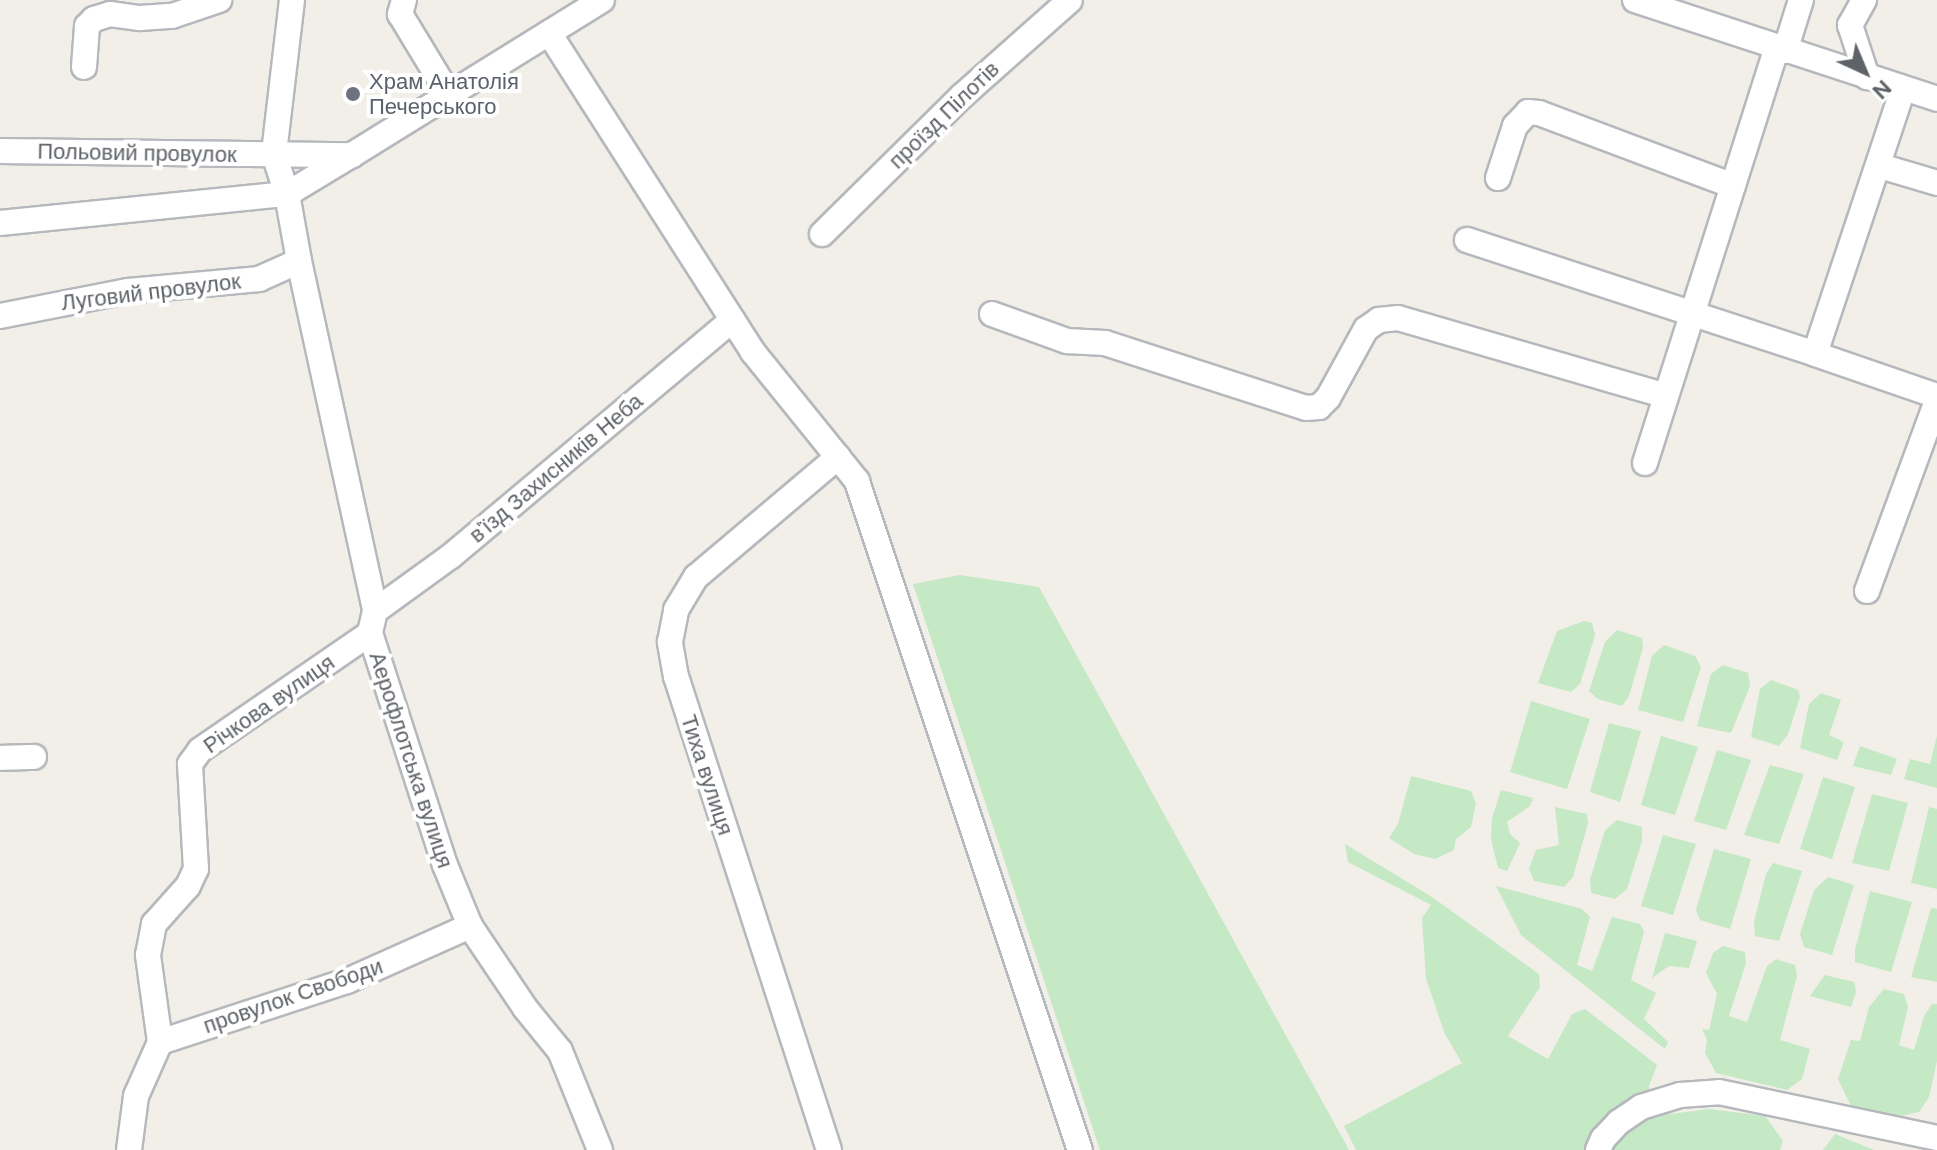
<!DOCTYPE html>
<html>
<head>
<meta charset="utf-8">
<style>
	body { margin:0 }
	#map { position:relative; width:1937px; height:1150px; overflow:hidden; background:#f1efe8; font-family:"DM Sans",sans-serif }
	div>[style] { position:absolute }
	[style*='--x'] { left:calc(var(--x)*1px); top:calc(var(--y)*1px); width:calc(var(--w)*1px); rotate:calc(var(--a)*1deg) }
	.green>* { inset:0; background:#c5e8c5 }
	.roads { filter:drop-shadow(2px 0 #b5b8bc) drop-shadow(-2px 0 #b5b8bc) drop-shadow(0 2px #b5b8bc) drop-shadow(0 -2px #b5b8bc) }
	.minor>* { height:24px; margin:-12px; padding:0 12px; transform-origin:12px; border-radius:12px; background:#fff }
	.dots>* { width:22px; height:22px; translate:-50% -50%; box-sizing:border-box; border:4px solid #fff; border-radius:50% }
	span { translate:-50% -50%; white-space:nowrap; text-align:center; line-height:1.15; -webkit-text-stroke:8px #fff; paint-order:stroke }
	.worship-label { font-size:22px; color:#5b616d }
	.left { translate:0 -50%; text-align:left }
	.street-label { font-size:22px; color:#5f6368 }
	.north { position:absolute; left:1825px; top:32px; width:80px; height:80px; -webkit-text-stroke:6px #fff; paint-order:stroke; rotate:136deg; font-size:22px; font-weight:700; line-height:32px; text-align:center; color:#5f6368 }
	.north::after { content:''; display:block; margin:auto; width:28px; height:36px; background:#5f6368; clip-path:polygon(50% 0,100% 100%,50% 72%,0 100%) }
</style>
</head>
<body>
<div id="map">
	<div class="green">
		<i style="clip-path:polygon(960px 575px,1039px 587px,1349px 1150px,1100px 1150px,913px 584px)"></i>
		<i style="clip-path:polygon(1584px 621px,1592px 623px,1595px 635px,1580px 684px,1571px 692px,1538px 683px,1557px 631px)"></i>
		<i style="clip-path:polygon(1617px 630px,1642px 638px,1643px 647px,1629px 696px,1622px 706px,1598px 699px,1589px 691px,1605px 642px)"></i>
		<i style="clip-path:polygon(1664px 645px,1695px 656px,1701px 667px,1683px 722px,1638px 710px,1652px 656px)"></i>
		<i style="clip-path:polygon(1723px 665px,1748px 673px,1750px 686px,1731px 733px,1697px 726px,1711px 674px)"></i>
		<i style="clip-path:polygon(1771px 680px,1798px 690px,1800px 697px,1788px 734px,1779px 746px,1751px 737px,1760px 689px)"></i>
		<i style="clip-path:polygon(1821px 693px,1841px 700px,1829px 735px,1844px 742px,1837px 760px,1800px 748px,1809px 704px)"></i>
		<i style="clip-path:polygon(1531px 701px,1590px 719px,1567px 789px,1510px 772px)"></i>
		<i style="clip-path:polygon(1609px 723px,1641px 731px,1620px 802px,1590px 792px)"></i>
		<i style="clip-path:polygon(1661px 736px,1698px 747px,1675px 815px,1641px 805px)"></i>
		<i style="clip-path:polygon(1937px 736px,1937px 788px,1904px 779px,1910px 759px,1930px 764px)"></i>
		<i style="clip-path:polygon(1860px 746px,1897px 759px,1891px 775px,1853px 766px)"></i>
		<i style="clip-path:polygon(1717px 750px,1751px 760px,1726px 830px,1694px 821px)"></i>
		<i style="clip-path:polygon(1770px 765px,1804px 774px,1779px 844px,1744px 835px)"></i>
		<i style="clip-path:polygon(1411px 776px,1471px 791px,1476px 804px,1471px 827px,1456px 839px,1454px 850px,1435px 859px,1414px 854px,1389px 838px,1398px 824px)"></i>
		<i style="clip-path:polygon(1823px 777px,1855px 787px,1832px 859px,1800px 849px)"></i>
		<i style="clip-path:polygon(1501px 790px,1533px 798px,1530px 806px,1507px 822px,1510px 834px,1520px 843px,1507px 871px,1498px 868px,1491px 839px,1492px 818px)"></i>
		<i style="clip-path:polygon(1872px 794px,1908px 803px,1889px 871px,1852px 863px)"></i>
		<i style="clip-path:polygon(1555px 807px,1587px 814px,1588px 823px,1573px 877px,1564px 887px,1534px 881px,1529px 869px,1536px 850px,1559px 845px)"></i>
		<i style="clip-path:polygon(1929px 807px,1937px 809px,1937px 889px,1911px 883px)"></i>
		<i style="clip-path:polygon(1617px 820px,1642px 827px,1642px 841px,1627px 889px,1615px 899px,1591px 893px,1590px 880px,1605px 830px)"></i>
		<i style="clip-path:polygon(1663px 835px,1696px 844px,1673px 915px,1641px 906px)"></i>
		<i style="clip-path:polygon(1345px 844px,1432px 897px,1539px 974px,1540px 987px,1508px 1036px,1548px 1059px,1572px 1014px,1585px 1009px,1657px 1065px,1649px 1086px,1650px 1104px,1662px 1115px,1709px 1109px,1765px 1116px,1783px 1141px,1780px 1150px,1356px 1150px,1344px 1126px,1462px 1063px,1445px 1034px,1426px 979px,1422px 918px,1431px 905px,1348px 862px)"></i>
		<i style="clip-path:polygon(1714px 849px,1751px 859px,1730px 929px,1700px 920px,1696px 910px)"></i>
		<i style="clip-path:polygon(1773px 863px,1802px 871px,1779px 941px,1755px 936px,1754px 922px,1766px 874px)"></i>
		<i style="clip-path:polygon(1828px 877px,1854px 885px,1832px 955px,1804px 947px,1800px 934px,1814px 890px)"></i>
		<i style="clip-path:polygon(1496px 886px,1582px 909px,1590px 917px,1577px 965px,1592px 971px,1612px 917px,1640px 924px,1644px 932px,1631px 980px,1656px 993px,1644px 1019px,1668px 1042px,1665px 1049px,1521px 935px)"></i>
		<i style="clip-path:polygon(1870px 891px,1912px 902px,1891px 972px,1855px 962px,1855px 950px)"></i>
		<i style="clip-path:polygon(1931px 908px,1937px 909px,1937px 982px,1911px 977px)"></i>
		<i style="clip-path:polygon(1665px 933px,1697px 941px,1689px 968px,1669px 966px,1652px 978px)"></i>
		<i style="clip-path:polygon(1723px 946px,1745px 952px,1746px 963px,1729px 1016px,1747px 1022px,1767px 966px,1776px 959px,1795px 965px,1797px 976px,1780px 1040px,1810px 1049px,1802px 1079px,1787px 1090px,1716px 1073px,1705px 1053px,1707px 1040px,1702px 1029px,1709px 1030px,1717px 994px,1706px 973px,1713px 953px)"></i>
		<i style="clip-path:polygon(1825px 975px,1854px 982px,1856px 992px,1851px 1007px,1810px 996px)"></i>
		<i style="clip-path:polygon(1884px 989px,1904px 994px,1908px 1007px,1899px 1045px,1914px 1050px,1924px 1016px,1932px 1004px,1937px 1004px,1937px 1061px,1929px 1097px,1919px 1112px,1886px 1119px,1852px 1108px,1838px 1079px,1851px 1040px,1860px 1041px,1869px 1007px)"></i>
		<i style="clip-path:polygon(1835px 1134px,1874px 1150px,1823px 1150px)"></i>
	</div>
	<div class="roads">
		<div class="minor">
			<i style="--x:292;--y:0;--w:155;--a:96.7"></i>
			<i style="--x:274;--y:154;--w:42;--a:72"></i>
			<i style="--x:287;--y:194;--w:68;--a:79.8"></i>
			<i style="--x:299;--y:261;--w:358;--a:77.7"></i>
			<i style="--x:375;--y:611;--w:23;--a:103"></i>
			<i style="--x:370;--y:633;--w:244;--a:72.1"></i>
			<i style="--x:445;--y:865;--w:66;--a:67.7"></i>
			<i style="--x:470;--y:926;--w:99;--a:56.1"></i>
			<i style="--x:525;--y:1008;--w:55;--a:50.9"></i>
			<i style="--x:560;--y:1051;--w:107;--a:68"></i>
			<i style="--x:404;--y:0;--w:15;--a:106"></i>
			<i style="--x:400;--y:14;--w:95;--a:58.8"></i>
			<i style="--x:1635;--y:0;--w:318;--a:18.1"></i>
			<i style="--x:1864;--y:0;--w:29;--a:119"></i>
			<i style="--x:1850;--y:25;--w:55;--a:71.9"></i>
			<i style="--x:549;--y:33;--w:379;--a:57.4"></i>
			<i style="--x:753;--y:352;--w:166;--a:51.1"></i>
			<i style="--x:857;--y:481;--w:705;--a:71.57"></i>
			<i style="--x:1785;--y:51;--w:53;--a:-72.6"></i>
			<i style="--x:84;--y:67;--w:41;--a:-85.8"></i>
			<i style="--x:87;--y:26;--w:10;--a:-45"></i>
			<i style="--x:94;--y:19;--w:17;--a:-17"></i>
			<i style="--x:110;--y:14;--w:30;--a:8"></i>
			<i style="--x:140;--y:18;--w:32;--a:-4"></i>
			<i style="--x:172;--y:16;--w:50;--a:-18.8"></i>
			<i style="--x:1903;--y:89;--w:279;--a:108.4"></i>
			<i style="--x:1815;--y:354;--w:129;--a:19"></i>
			<i style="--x:0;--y:151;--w:352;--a:0.7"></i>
			<i style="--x:352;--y:155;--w:294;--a:-31.8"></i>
			<i style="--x:1880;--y:166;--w:59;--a:16.6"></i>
			<i style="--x:1498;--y:178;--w:55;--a:-71.9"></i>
			<i style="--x:1515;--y:126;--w:19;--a:-47"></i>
			<i style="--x:1528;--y:112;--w:11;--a:5"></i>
			<i style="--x:1539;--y:113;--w:207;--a:20.6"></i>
			<i style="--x:0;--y:223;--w:288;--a:-5.8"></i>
			<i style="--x:287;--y:194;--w:74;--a:-31.1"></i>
			<i style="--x:822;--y:234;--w:197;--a:-44.6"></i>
			<i style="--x:962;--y:96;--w:144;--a:-41.6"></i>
			<i style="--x:1467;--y:240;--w:366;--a:18.1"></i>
			<i style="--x:992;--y:314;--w:80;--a:19.8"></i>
			<i style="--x:1067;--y:341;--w:38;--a:3"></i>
			<i style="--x:1105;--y:343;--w:211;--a:17.9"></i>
			<i style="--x:1306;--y:408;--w:13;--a:-4"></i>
			<i style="--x:1319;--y:407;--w:13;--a:-45"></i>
			<i style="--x:1328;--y:398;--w:79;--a:-61.2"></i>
			<i style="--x:1366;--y:329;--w:16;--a:-35"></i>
			<i style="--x:1379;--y:320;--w:19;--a:-6"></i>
			<i style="--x:1398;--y:318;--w:279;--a:16.2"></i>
			<i style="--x:0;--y:316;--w:130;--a:-11.1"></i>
			<i style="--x:128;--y:291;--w:132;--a:-5.2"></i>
			<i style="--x:259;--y:279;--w:44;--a:-24.2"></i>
			<i style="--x:1645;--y:463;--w:435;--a:-72.4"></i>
			<i style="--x:1867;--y:591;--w:202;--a:-69.8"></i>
			<i style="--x:375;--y:611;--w:94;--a:-35.9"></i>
			<i style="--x:451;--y:556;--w:367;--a:-40"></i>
			<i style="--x:0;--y:758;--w:34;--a:-2"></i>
			<i style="--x:160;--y:1042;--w:197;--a:-18.1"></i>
			<i style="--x:347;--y:981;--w:135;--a:-24.1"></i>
			<i style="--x:129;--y:1150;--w:54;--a:-82.6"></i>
			<i style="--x:136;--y:1096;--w:59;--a:-66"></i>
			<i style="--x:160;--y:1042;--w:88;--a:-97.9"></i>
			<i style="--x:148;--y:955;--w:32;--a:-79"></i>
			<i style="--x:154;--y:924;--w:51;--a:-48.2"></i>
			<i style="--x:188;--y:886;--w:19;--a:-65"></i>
			<i style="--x:196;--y:869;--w:105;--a:-93.3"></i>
			<i style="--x:190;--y:764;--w:17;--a:-54"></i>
			<i style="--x:200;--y:750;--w:206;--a:-34.5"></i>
			<i style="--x:829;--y:1150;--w:497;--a:-107.9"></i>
			<i style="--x:676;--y:677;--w:36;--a:-100"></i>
			<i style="--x:670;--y:642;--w:33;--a:-79"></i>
			<i style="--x:676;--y:610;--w:39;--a:-59"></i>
			<i style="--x:696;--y:577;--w:186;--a:-40.2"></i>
			<i style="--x:1598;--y:1150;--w:12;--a:-66"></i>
			<i style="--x:1603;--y:1139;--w:23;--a:-47"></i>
			<i style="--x:1619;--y:1122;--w:27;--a:-34"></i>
			<i style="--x:1641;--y:1107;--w:41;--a:-17.1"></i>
			<i style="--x:1680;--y:1095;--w:39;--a:-4"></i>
			<i style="--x:1719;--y:1092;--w:223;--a:11.9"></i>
		</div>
	</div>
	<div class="dots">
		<i style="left:353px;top:94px;background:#6b7280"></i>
	</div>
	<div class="worship-label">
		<span class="left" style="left:369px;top:94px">Храм Анатолія<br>Печерського</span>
	</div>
	<div class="street-label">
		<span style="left:944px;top:115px;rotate:-44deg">проїзд Пілотів</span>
		<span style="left:137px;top:153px;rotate:1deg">Польовий провулок</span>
		<span style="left:151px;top:292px;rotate:-7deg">Луговий провулок</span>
		<span style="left:556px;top:468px;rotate:-40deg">в'їзд Захисників Неба</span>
		<span style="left:269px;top:704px;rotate:-35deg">Річкова вулиця</span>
		<span style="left:411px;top:760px;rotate:72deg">Аерофлотська вулиця</span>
		<span style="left:707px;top:775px;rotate:72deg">Тиха вулиця</span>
		<span style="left:293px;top:996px;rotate:-19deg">провулок Свободи</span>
	</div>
	<div class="north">N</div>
</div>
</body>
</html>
